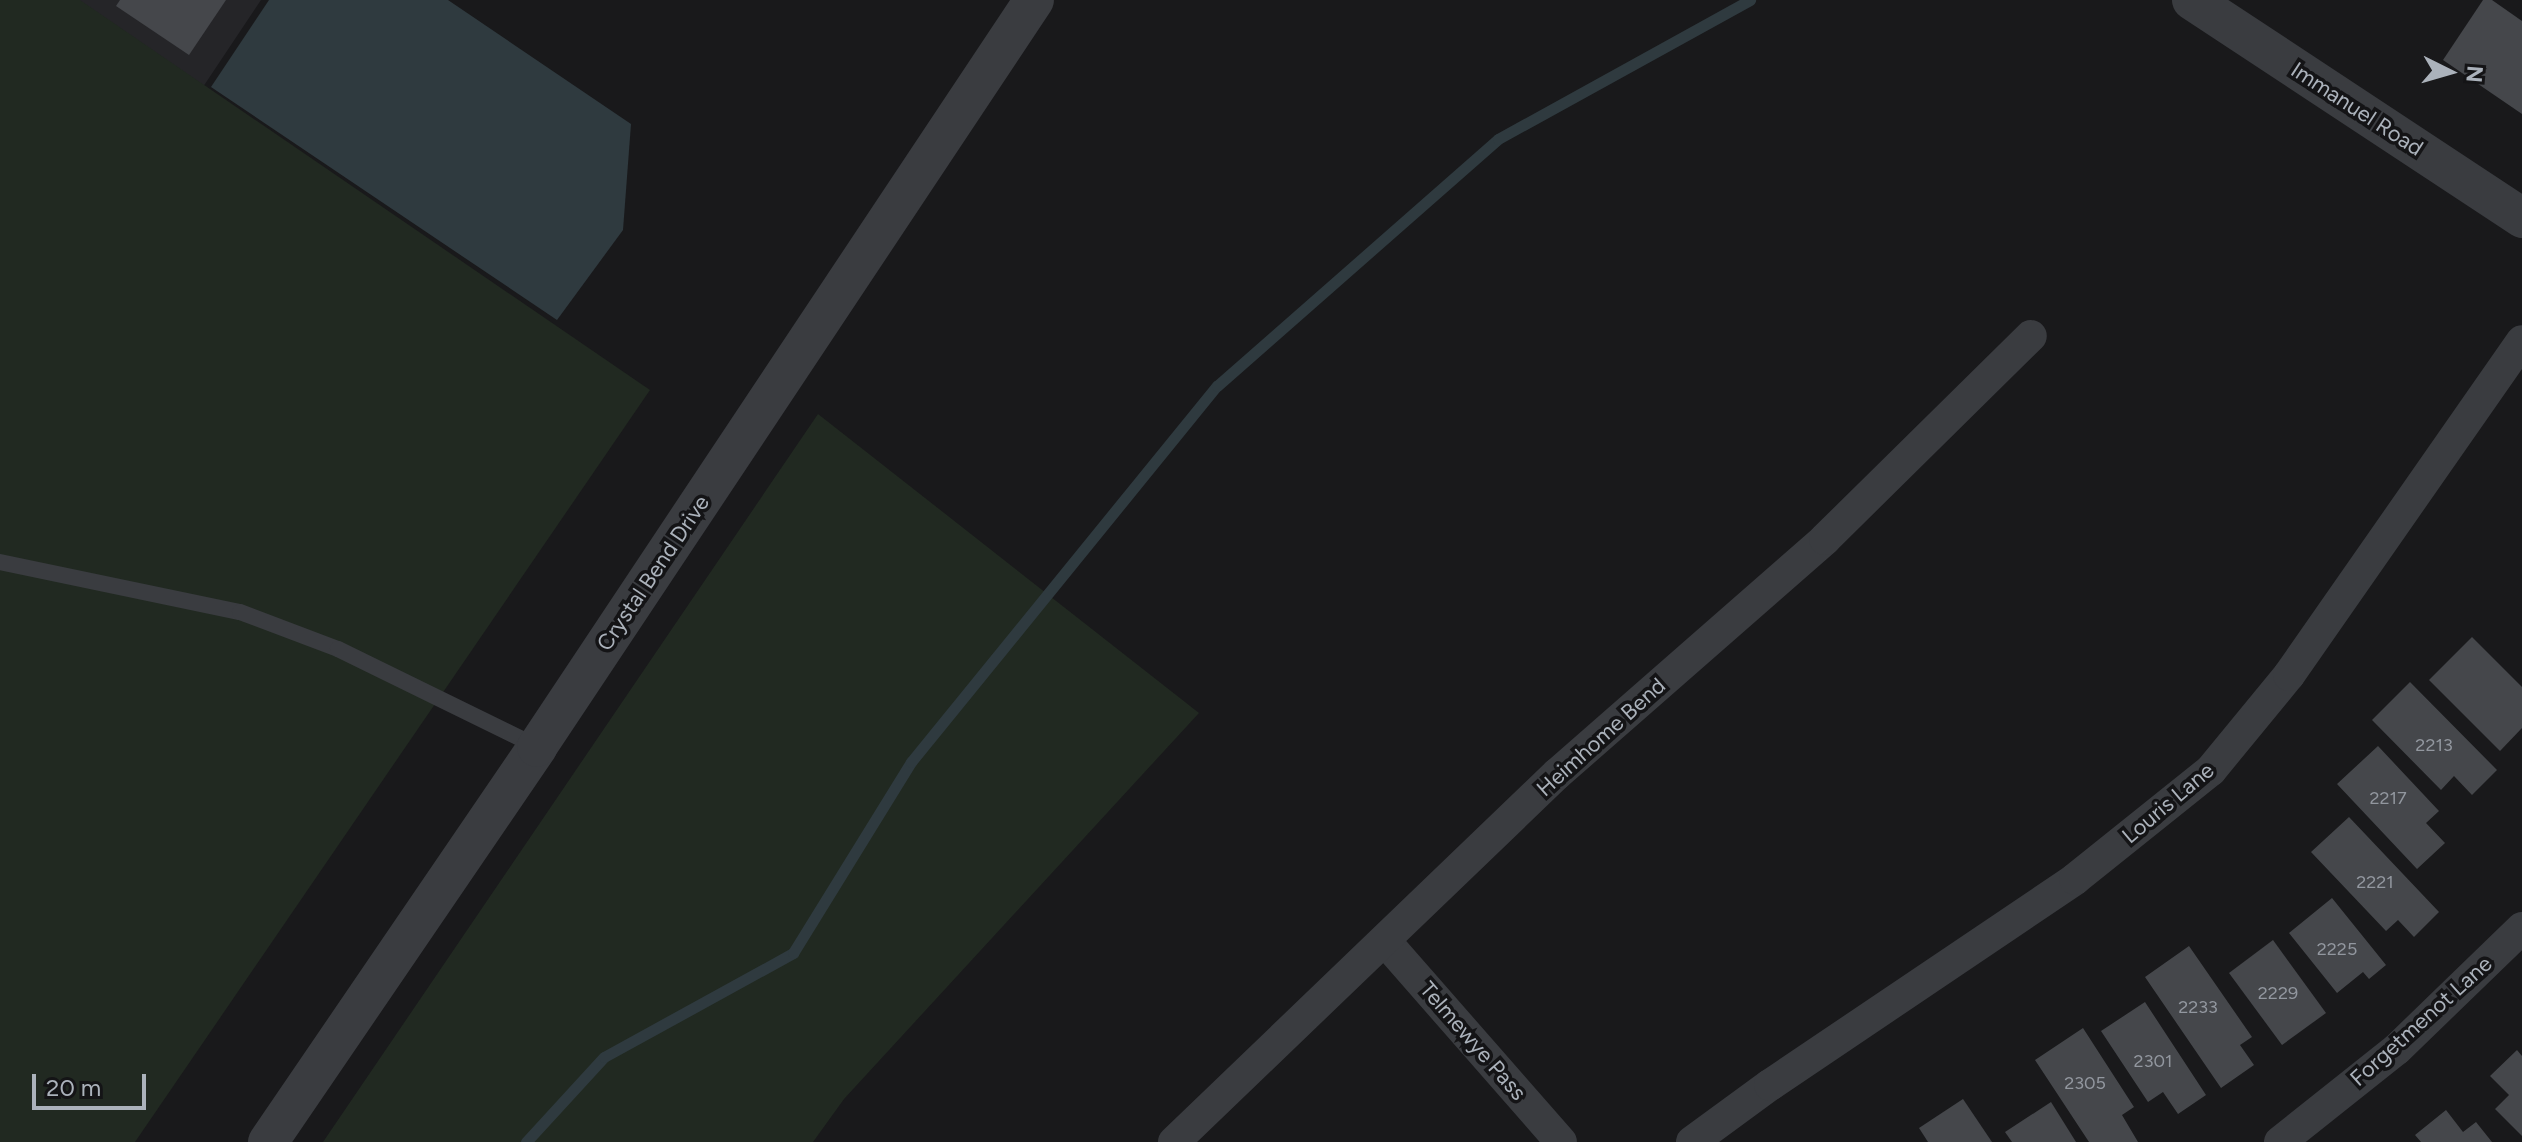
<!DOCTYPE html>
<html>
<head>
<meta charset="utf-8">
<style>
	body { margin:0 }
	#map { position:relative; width:2522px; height:1142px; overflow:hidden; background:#19191b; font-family:Figtree,sans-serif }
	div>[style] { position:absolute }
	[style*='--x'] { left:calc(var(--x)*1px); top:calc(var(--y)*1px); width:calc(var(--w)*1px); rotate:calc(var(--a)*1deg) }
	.built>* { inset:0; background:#252528 }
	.green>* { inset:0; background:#212921 }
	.water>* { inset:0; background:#2f3a3f }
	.stream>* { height:11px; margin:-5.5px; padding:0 5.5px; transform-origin:5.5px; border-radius:5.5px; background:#2f3a3f }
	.building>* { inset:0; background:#45474b }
	.service>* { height:16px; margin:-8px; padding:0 8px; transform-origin:8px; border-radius:8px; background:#3a3c40 }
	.minor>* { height:32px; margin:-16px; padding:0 16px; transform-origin:16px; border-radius:16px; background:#3a3c40 }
	.tertiary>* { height:40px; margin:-20px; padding:0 20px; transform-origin:20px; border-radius:20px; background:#3a3c40 }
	span { translate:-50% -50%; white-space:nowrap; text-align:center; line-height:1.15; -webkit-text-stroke:7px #141416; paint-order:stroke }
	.number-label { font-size:18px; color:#92979f }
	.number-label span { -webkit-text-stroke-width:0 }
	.street-label { font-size:22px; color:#abb2bb }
	.north { position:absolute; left:2410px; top:32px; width:80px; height:80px; -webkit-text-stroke:6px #141416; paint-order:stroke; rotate:95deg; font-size:22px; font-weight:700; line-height:32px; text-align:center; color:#abb2bb }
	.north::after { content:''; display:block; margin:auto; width:28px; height:36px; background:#abb2bb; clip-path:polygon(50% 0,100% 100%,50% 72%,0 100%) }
	.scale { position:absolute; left:32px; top:1074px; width:114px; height:36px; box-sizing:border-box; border:4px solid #abb2bb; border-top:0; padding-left:10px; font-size:24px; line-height:28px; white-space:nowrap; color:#abb2bb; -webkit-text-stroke:6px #141416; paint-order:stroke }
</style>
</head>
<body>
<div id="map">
	<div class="built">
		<i style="clip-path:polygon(72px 0,261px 0,203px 87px)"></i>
	</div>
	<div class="green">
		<i style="clip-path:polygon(0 0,80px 0,650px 390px,135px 1142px,0 1142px)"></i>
		<i style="clip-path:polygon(818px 414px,1199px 713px,844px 1099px,813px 1142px,323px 1142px)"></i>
	</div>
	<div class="water">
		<i style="clip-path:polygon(269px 0,448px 0,631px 124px,623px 230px,557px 320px,211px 87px)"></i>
	</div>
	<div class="stream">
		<i style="--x:526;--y:1142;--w:115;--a:-47.5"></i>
		<i style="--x:604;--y:1057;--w:216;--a:-28.8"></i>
		<i style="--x:793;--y:953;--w:225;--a:-58.3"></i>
		<i style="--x:911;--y:762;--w:485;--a:-50.9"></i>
		<i style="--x:1217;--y:386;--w:374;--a:-41.3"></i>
		<i style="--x:1498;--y:139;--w:288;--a:-28.9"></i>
	</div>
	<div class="building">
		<i style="clip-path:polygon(120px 0,226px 0,189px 55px,116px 6px)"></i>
		<i style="clip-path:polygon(2483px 0,2492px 0,2522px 21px,2522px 114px,2443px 60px)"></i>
		<i style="clip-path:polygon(2472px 637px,2522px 687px,2522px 728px,2500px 751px,2429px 680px)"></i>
		<i style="clip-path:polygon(2410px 682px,2497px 770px,2472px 795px,2454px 776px,2441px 790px,2372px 720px)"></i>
		<i style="clip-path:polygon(2378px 746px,2439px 811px,2426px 823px,2445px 843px,2417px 869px,2337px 784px)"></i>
		<i style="clip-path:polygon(2349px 817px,2439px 912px,2414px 937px,2398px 920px,2386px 931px,2311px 852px)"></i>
		<i style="clip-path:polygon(2332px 898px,2386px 965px,2369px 979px,2363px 972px,2337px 993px,2289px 933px)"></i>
		<i style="clip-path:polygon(2273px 940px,2326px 1013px,2282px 1045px,2229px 973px)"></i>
		<i style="clip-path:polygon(2189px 946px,2252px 1037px,2240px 1045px,2254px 1065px,2221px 1088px,2145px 977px)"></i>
		<i style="clip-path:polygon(2145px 1002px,2206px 1095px,2178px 1114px,2163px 1092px,2148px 1102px,2101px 1031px)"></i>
		<i style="clip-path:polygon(2083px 1028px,2134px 1107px,2122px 1115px,2138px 1142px,2089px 1142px,2035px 1060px)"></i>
		<i style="clip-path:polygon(2517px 1050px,2522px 1056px,2522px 1136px,2495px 1109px,2509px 1095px,2490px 1076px)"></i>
		<i style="clip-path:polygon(1963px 1099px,1992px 1142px,1928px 1142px,1919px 1128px)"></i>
		<i style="clip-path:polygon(2051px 1102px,2076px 1142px,2012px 1142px,2005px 1132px)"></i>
		<i style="clip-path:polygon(2446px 1110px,2463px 1132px,2476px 1122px,2492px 1142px,2421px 1142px,2415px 1135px)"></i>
	</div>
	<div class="service">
		<i style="--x:0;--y:562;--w:245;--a:11.8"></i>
		<i style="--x:240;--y:612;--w:105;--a:20.7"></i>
		<i style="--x:338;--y:649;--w:220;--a:26.1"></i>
	</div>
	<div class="minor">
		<i style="--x:1385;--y:941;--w:267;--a:48.8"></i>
		<i style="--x:1174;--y:1142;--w:531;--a:-43.86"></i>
		<i style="--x:1557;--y:774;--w:356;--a:-41.2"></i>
		<i style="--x:1825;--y:539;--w:289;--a:-44.6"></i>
		<i style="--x:1692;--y:1142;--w:97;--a:-36.2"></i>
		<i style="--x:1770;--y:1085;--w:368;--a:-34"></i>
		<i style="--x:2075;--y:879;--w:174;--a:-38.7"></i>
		<i style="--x:2211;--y:770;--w:123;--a:-50.6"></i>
		<i style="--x:2289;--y:675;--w:407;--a:-55.1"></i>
		<i style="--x:2280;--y:1142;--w:149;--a:-38.5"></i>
		<i style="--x:2397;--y:1049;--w:174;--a:-44.1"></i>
	</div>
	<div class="tertiary">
		<i style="--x:2192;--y:0;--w:396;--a:33.4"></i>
		<i style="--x:268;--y:1142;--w:478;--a:-55.7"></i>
		<i style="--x:537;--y:747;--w:897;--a:-56.36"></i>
	</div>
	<div class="number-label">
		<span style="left:2434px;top:745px">2213</span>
		<span style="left:2388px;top:798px">2217</span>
		<span style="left:2375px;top:882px">2221</span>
		<span style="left:2337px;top:949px">2225</span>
		<span style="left:2278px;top:993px">2229</span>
		<span style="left:2198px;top:1007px">2233</span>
		<span style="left:2153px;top:1061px">2301</span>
		<span style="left:2085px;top:1083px">2305</span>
	</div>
	<div class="street-label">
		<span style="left:2357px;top:109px;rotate:33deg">Immanuel Road</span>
		<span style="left:653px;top:573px;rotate:-56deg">Crystal Bend Drive</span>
		<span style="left:1601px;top:737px;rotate:-42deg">Heimhome Bend</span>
		<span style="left:2168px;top:803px;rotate:-40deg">Louris Lane</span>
		<span style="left:2421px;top:1021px;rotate:-42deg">Forgetmenot Lane</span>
		<span style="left:1473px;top:1041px;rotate:49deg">Telmewye Pass</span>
	</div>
	<div class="north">N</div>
	<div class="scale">20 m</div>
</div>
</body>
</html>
